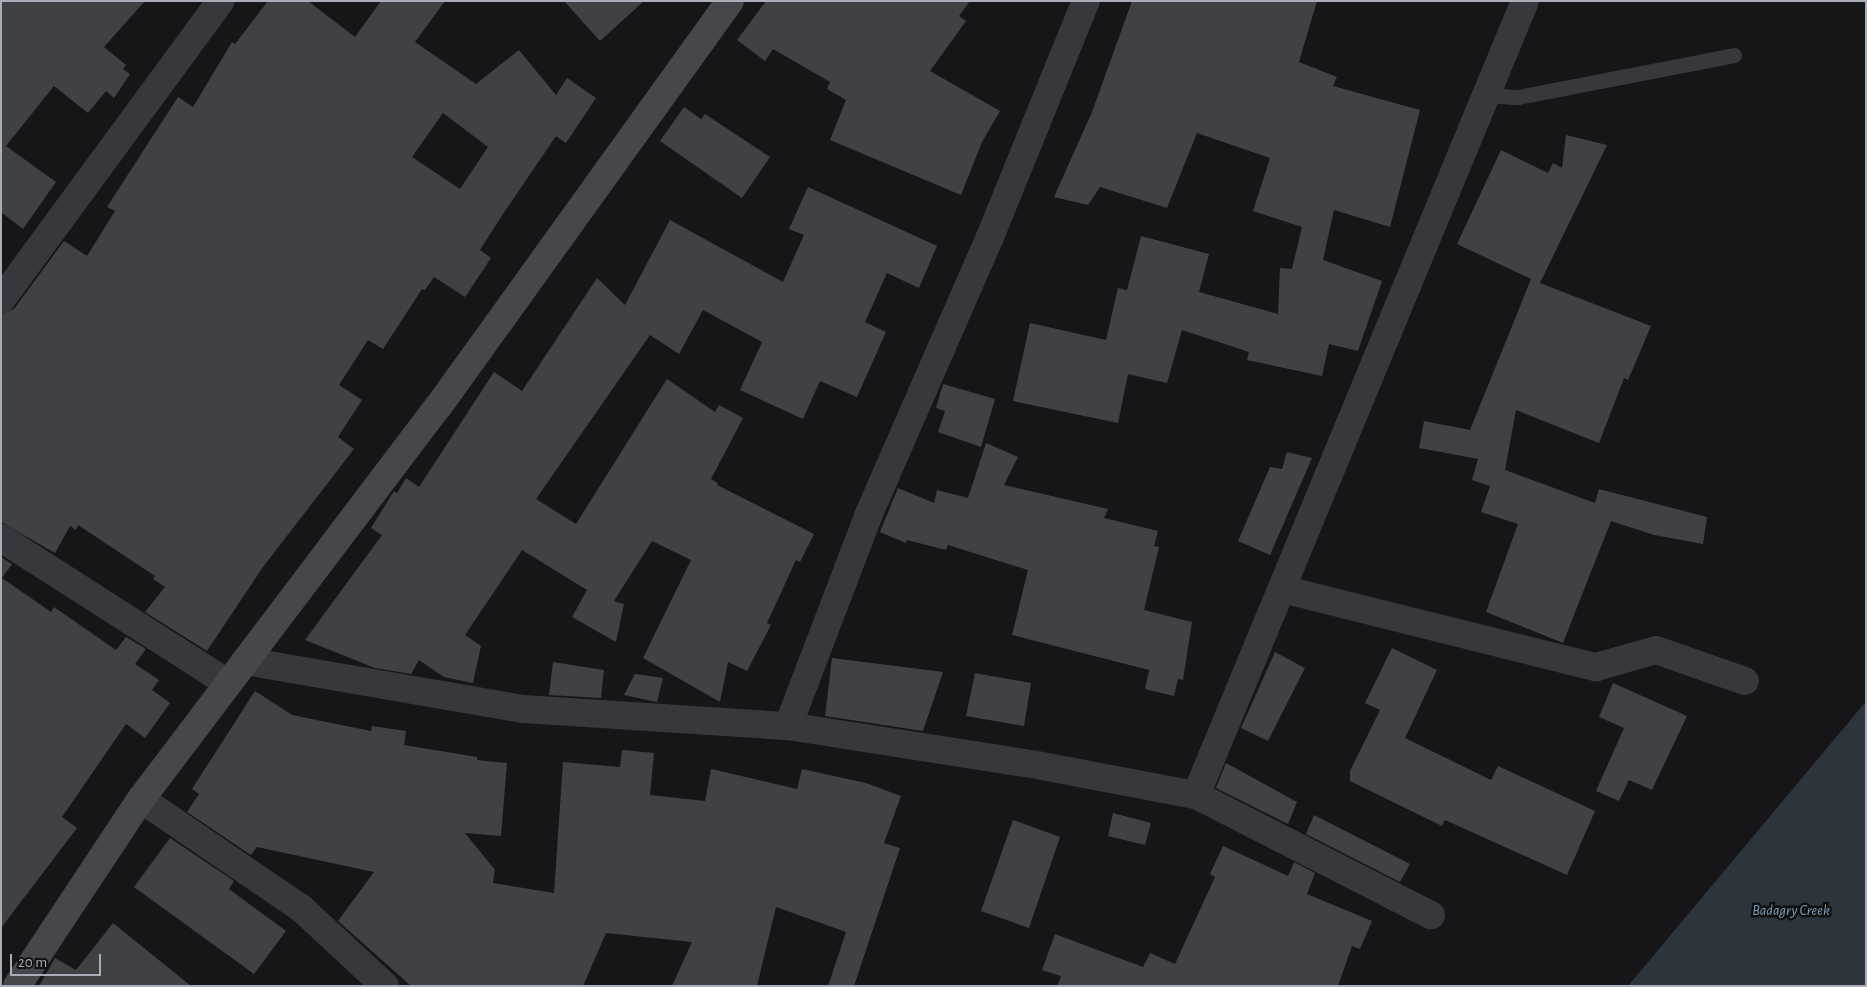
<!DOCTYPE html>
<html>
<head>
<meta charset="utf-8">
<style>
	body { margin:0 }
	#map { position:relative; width:1867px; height:987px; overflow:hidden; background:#161618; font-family:"Alegreya Sans",sans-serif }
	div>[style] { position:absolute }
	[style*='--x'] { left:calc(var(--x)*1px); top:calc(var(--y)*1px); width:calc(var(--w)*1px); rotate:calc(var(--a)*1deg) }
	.water>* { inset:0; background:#2c353c }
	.stream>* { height:9px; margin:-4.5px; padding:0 4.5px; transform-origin:4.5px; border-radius:4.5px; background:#2c353c }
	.building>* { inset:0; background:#404145 }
	.lane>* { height:15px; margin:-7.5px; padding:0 7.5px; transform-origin:7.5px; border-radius:7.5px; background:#37383d }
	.street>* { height:28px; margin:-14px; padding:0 14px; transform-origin:14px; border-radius:14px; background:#37383d }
	.secondary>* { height:28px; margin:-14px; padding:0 14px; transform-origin:14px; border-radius:14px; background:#45474d }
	span { translate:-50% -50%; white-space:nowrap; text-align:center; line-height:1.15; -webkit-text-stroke:5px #111113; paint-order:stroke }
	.water-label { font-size:15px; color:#7f9bb3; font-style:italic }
	.frame { position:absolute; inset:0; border:2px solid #a8adb8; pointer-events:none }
	.scale { position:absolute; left:10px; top:954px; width:91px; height:22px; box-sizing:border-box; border:2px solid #a8adb8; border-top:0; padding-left:6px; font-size:15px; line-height:18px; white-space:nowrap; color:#a8adb8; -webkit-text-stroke:4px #111113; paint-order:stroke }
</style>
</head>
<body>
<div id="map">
	<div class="water">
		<i style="clip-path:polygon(1866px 707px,1866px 986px,1633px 986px)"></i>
	</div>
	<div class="stream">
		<i style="--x:1633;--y:986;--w:363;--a:-50.1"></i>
	</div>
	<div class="building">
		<i style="clip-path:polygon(1px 1px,145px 1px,104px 47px,126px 65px,123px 69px,130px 74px,114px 98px,106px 91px,88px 113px,54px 86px,6px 146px,56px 182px,23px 229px,1px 212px)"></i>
		<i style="clip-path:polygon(evenodd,268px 1px,308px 1px,355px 37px,381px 1px,445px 1px,415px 42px,476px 84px,519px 50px,556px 95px,567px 78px,596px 98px,566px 143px,556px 136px,501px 217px,480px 250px,491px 258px,465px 297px,434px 277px,425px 290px,422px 289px,383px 349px,368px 340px,339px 385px,362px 400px,338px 437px,354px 449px,263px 567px,207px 651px,145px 612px,165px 587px,153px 579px,155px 576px,78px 525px,76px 530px,70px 526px,55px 553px,1px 522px,1px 315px,14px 309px,64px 241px,87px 256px,115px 211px,107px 207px,178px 97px,193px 107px,232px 42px,235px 44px,268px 1px,443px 113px,488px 147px,460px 189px,412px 157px,443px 113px)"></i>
		<i style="clip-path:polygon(564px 1px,644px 1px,600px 41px)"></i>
		<i style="clip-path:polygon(766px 1px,970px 1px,959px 16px,966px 21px,930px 71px,1000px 111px,982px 142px,961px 195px,830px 140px,846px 100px,827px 89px,830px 82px,773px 49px,765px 61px,737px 40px)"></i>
		<i style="clip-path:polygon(1132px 1px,1317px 1px,1299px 62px,1337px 77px,1333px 86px,1420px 110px,1390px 227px,1334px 210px,1323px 260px,1382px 281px,1358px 351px,1329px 344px,1322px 376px,1247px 360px,1249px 352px,1182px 330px,1167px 383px,1128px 374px,1118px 423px,1013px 401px,1030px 323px,1106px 340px,1118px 288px,1127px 290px,1141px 236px,1209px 254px,1199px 292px,1278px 314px,1280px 268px,1292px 269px,1302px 227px,1253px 211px,1270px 158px,1197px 133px,1167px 208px,1100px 187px,1088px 205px,1054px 197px,1092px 112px)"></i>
		<i style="clip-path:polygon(684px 107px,701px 119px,705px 114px,770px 157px,742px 198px,660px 141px)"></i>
		<i style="clip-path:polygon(1566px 135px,1607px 145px,1540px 283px,1651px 326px,1628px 380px,1624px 378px,1599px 443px,1516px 410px,1505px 470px,1595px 503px,1599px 489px,1707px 517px,1703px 544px,1654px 535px,1611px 521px,1563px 643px,1486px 612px,1518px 524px,1481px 512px,1490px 486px,1472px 480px,1478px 459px,1419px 448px,1424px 421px,1470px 430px,1531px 279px,1457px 244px,1501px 150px,1548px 173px,1553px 163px,1562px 168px)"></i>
		<i style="clip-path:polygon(808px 187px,937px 246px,919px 288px,887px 273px,865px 322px,886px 332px,857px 397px,820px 381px,803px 419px,740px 390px,762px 342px,703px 310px,679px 354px,650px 335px,536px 499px,576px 524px,667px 379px,715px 412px,719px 405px,743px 418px,711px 479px,718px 483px,717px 485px,814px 534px,800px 562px,796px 560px,767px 623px,771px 625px,747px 671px,728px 662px,720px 702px,643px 658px,691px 560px,652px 541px,614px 601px,624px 604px,616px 642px,572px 617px,587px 590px,522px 550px,465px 635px,481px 646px,473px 683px,444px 677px,419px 660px,411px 674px,375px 668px,305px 640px,382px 535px,371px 528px,394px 491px,397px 493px,406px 478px,419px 487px,494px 372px,522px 391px,597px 278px,625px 305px,670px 220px,783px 282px,804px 235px,789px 229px)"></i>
		<i style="clip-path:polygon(943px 384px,995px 399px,981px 447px,938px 432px,945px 411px,936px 408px)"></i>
		<i style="clip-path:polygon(986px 443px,1018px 457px,1004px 485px,1108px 509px,1104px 518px,1158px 531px,1154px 546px,1159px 547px,1144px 610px,1192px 622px,1183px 680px,1178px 679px,1174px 696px,1145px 689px,1149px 670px,1012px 635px,1028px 570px,948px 545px,946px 550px,907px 540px,906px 543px,880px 532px,898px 488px,934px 503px,937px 490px,968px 498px)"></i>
		<i style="clip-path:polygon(1287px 452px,1312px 458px,1270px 555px,1238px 541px,1270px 467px,1282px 469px)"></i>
		<i style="clip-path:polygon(1px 557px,12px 564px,2px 578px,51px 612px,54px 607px,116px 650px,126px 637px,146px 649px,135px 664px,159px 680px,152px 690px,170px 703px,145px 738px,126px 724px,62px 817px,77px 828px,1px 928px)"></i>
		<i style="clip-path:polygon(1392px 648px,1437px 670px,1405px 738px,1491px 780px,1498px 766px,1595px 811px,1567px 875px,1445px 820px,1442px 826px,1350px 781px,1350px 771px,1380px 710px,1365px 703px)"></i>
		<i style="clip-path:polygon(1275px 652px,1305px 668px,1268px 741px,1241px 728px)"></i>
		<i style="clip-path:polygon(832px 658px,943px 672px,923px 731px,825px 716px)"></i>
		<i style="clip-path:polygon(553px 662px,604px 670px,601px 698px,549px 695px)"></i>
		<i style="clip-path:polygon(975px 673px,1031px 683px,1024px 726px,966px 716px)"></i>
		<i style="clip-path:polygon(635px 674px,663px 678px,657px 702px,624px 695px)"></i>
		<i style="clip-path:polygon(1613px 683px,1687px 716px,1652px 790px,1629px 780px,1619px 801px,1596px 791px,1624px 728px,1599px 717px)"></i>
		<i style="clip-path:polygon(255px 691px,292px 715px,371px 731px,372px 726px,406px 731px,404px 745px,477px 757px,477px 760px,507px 763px,501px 836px,465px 833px,495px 870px,493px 883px,554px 893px,563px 762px,620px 767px,622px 750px,654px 753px,650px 795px,705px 801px,711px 769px,797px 789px,802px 769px,866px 783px,901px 796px,884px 843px,900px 848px,854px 986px,828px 986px,846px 932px,776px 907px,757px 986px,672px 986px,692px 942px,606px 933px,583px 986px,411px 986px,338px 921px,374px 872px,257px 847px,251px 855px,187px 812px,199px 794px,192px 789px)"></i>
		<i style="clip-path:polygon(1226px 763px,1297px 802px,1288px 824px,1216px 788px)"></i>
		<i style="clip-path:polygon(1113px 813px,1151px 823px,1145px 845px,1108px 836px)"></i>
		<i style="clip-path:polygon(1314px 815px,1410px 864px,1400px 882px,1306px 834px)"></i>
		<i style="clip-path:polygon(1013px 820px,1060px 837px,1029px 928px,981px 911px)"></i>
		<i style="clip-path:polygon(170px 838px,234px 881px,229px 889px,286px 931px,254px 974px,134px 887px)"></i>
		<i style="clip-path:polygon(1223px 846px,1288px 876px,1294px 862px,1315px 873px,1307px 894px,1372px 921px,1360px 949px,1352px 946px,1338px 986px,1057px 986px,1061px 976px,1042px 970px,1055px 934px,1143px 967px,1150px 953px,1175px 964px,1215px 877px,1210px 874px)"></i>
		<i style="clip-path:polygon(113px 923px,191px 986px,39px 986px,55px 958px,76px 970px)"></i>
	</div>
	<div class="lane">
		<i style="--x:1487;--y:95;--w:31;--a:4"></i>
		<i style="--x:1518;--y:97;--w:220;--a:-11"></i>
	</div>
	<div class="street">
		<i style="--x:1;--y:300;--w:371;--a:-53.7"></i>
		<i style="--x:1;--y:538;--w:269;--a:32.6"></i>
		<i style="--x:1282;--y:589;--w:324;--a:14"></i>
		<i style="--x:1596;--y:667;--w:62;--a:-15.8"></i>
		<i style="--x:1656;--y:650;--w:94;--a:19.2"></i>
		<i style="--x:245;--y:661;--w:282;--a:9.8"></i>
		<i style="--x:523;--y:709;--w:266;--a:3.7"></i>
		<i style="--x:788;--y:726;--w:257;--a:8.9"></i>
		<i style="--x:1042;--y:766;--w:157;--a:10.7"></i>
		<i style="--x:1196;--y:795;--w:264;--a:27.1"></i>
		<i style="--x:788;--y:726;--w:225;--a:-69.1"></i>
		<i style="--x:868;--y:516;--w:305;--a:-66.4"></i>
		<i style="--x:990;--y:237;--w:255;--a:-67.9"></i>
		<i style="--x:1196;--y:795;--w:859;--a:-67.49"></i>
		<i style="--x:141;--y:799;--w:194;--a:34.3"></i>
		<i style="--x:301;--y:908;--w:115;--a:42.9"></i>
	</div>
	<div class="secondary">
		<i style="--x:17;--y:986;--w:224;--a:-56.5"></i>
		<i style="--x:141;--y:799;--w:492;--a:-52.9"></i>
		<i style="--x:438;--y:407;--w:500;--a:-54.28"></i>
	</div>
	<div class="water-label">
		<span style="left:1791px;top:911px">Badagry Creek</span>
	</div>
	<div class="frame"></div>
	<div class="scale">20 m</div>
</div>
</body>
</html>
